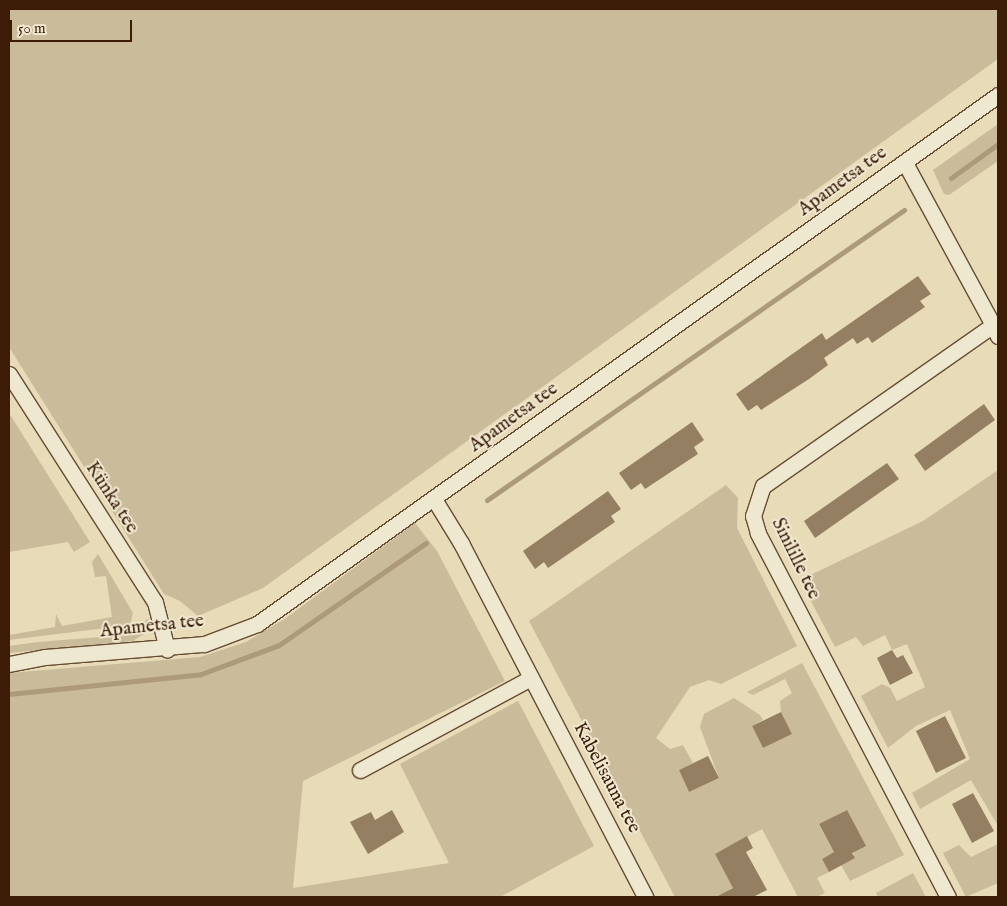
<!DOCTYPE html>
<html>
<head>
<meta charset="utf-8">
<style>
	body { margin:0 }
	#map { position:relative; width:1007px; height:906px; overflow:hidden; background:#e7dbb8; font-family:"IM FELL English",serif }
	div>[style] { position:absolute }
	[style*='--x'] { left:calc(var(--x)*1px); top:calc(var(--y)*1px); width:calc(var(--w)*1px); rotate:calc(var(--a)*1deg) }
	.green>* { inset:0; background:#cabb9a }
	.stream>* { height:5px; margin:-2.5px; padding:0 2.5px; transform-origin:2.5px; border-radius:2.5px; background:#ad9a7c }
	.building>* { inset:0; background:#957f63 }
	.roads { filter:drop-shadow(1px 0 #674c33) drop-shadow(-1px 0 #674c33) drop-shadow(0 1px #674c33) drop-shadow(0 -1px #674c33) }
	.street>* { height:15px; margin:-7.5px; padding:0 7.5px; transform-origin:7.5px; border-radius:7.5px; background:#efe8d1 }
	span { translate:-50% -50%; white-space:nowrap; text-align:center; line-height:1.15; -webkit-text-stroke:4px #efe8d1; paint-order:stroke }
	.street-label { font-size:19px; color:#3c1c07 }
	.frame { position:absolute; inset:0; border:10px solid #3c1c07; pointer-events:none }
	.scale { position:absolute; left:10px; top:20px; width:122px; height:22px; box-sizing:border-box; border:2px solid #3c1c07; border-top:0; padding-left:6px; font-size:15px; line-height:18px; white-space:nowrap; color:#3c1c07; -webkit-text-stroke:4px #efe8d1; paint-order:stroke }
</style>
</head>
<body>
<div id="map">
	<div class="green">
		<i style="clip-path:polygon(9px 9px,998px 9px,998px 59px,263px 588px,198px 616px,180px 601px,164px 594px,9px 347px)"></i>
		<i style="clip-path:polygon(998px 124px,998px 161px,949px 195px,944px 194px,933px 170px)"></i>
		<i style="clip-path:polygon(9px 413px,90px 542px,74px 552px,68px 542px,9px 552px)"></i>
		<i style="clip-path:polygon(998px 470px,998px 826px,971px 780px,920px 809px,912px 793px,970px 759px,950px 710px,916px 726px,888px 748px,861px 696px,882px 684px,890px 688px,897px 701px,925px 687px,907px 644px,892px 650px,885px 635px,863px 646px,856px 637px,835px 647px,800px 580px,923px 521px)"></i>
		<i style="clip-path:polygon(726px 485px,738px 498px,737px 528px,797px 646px,721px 684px,709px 680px,690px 687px,656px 738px,670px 749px,683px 745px,693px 763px,679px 770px,689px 792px,719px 778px,700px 727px,704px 714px,734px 698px,760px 715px,763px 720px,752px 726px,763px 748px,792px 734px,781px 712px,780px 701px,792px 693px,785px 679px,753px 695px,747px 692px,802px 663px,904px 855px,850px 881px,841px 865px,854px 858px,846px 810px,819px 825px,834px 852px,822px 859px,829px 872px,817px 878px,825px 893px,816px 897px,798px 897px,762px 829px,715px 854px,723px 869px,731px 865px,741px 883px,727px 891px,729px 897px,675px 897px,529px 621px)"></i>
		<i style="clip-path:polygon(415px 523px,437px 551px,505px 681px,303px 781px,293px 888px,449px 863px,400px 764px,518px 701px,594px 846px,500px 897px,9px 897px,9px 673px,200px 657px,246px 642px,286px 618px)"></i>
		<i style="clip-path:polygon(98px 554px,133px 613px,130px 625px,9px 640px,9px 635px,55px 627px,56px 614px,62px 626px,112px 617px,106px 576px,95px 577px,92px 562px)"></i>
		<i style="clip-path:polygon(149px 618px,144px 634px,133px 641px,9px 653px,9px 646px,38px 642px,126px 635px)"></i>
		<i style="clip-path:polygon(998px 844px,998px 883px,966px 897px,943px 853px,959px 845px,971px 857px)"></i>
		<i style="clip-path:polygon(913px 873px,926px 897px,878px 897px,876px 893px)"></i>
	</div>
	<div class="stream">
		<i style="--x:951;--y:178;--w:58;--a:-35.9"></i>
		<i style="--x:487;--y:500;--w:508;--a:-34.82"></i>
		<i style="--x:9;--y:694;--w:193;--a:-5.9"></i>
		<i style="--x:201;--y:674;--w:83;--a:-20.4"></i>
		<i style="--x:279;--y:645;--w:179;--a:-34.8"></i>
	</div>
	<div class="building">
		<i style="clip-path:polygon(918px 276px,931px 294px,920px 301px,925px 307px,872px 343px,868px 337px,857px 344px,853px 338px,824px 358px,828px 365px,809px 379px,761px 410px,757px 405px,748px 411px,736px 394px,822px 333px,826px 340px)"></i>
		<i style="clip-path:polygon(984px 404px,995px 420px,925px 471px,914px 455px)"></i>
		<i style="clip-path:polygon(692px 422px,704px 440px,694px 447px,698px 454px,645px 489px,641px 483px,631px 490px,619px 473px)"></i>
		<i style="clip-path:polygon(887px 463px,899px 479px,815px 538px,804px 521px)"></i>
		<i style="clip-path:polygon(608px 491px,621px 509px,611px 516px,615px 522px,548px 568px,544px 562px,535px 569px,523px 551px)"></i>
		<i style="clip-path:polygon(892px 650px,897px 658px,903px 655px,913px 673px,890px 685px,877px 658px)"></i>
		<i style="clip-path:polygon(781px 712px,792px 734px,763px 748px,752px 726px)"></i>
		<i style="clip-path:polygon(945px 716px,966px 758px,936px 773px,916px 731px)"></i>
		<i style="clip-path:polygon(708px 756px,719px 778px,689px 792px,679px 770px)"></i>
		<i style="clip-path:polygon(973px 793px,994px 831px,972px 843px,952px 804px)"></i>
		<i style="clip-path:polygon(392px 810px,404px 832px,368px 854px,350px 822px,371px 812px,375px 820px)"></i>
		<i style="clip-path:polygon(847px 810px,866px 846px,852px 853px,855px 858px,829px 872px,822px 859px,834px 852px,819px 824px)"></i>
		<i style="clip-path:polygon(747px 836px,753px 848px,746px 852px,767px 890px,753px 897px,716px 897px,733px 888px,715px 854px)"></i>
	</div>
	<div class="roads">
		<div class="street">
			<i style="--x:905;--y:163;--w:184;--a:61.5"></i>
			<i style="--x:9;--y:374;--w:271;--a:57.4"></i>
			<i style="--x:155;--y:602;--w:49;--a:75.7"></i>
			<i style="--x:434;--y:499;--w:52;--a:58.5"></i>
			<i style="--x:461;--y:543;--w:399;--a:62.5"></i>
			<i style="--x:9;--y:664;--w:37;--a:-11"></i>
			<i style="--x:45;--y:657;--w:160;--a:-4.7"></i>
			<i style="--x:204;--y:644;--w:57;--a:-20.7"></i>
			<i style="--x:257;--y:624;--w:910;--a:-35.52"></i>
			<i style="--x:360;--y:770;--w:194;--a:-28.3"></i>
			<i style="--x:948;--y:897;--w:411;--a:-117.6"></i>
			<i style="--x:758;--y:533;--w:18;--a:-106"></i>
			<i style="--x:753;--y:516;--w:32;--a:-72"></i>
			<i style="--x:763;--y:486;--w:281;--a:-35"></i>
			<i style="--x:993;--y:325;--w:12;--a:66"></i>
		</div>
	</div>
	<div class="street-label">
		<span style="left:843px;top:182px;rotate:-36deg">Apametsa tee</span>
		<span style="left:514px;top:418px;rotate:-36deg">Apametsa tee</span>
		<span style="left:111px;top:498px;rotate:57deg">Künka tee</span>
		<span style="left:795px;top:559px;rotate:64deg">Sinilille tee</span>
		<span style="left:152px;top:627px;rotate:-6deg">Apametsa tee</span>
		<span style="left:606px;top:778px;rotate:62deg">Kabelisauna tee</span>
	</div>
	<div class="frame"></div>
	<div class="scale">50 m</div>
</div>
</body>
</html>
